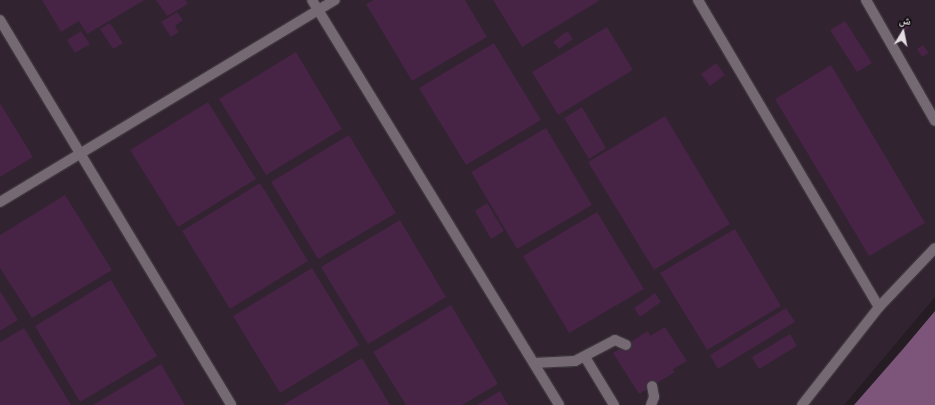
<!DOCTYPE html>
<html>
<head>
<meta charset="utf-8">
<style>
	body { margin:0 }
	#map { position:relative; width:935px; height:405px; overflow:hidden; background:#251c24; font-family:Manrope,"Noto Naskh Arabic",sans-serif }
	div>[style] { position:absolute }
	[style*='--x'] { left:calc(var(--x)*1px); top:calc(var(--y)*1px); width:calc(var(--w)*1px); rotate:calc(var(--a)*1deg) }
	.built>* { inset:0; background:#312430 }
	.water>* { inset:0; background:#7d557a }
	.building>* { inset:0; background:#472345 }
	.roads { filter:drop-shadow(1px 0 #3d363c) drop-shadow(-1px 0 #3d363c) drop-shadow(0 1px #3d363c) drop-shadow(0 -1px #3d363c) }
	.lane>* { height:10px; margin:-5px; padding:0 5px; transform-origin:5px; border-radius:5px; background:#756a73 }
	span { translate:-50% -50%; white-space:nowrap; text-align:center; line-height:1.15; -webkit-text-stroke:3.5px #0c080b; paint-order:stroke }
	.north { position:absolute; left:883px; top:12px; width:40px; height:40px; -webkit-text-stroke:3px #0c080b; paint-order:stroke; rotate:10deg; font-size:11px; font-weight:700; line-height:16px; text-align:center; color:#e3dde2 }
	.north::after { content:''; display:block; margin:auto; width:14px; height:18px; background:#e3dde2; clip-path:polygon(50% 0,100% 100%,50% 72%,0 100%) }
</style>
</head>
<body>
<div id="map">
	<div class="built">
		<i style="clip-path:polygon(0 0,935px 0,935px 297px,844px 405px,0 405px)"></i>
	</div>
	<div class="water">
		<i style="clip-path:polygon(935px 311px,935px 405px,854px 405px,903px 349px)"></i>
	</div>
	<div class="building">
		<i style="clip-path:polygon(42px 0,143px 0,143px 1px,87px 34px,79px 21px,61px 32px)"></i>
		<i style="clip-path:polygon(156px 0,185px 0,188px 4px,167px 16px)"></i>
		<i style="clip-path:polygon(374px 0,465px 0,487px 37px,412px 81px,366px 4px)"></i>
		<i style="clip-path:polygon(493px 0,598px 0,599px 1px,522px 47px)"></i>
		<i style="clip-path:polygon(177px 12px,183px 20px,175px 26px,179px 32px,171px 37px,161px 22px)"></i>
		<i style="clip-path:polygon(908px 19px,912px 26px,905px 30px,900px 23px)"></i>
		<i style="clip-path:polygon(845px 21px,872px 63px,857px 72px,830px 30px)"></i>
		<i style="clip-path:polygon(110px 23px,123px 43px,113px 49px,100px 29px)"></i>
		<i style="clip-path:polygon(607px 27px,633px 70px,558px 115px,532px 72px)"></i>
		<i style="clip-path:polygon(81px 31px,90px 44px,75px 53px,67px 40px)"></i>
		<i style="clip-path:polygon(567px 31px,573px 39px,559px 49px,553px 42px)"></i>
		<i style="clip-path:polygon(494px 43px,541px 120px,466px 165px,419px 88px)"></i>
		<i style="clip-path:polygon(923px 45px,929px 53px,922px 57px,917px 49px)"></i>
		<i style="clip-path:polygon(296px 52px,342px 129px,266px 175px,219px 99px)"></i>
		<i style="clip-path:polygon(716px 63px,725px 75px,710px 86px,701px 74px)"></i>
		<i style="clip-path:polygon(831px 65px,925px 223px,869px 256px,775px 99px)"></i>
		<i style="clip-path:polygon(208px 102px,256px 179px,178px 227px,130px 150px)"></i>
		<i style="clip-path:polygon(0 103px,33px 157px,0 177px)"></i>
		<i style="clip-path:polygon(582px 107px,606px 148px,589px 159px,564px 118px)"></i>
		<i style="clip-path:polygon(665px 116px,730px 224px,654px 270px,588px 162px)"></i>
		<i style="clip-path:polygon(546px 128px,592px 205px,517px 249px,471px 172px)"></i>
		<i style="clip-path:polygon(349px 135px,396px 213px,318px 259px,271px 182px)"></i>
		<i style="clip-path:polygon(260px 183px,308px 261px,230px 309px,182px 231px)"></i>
		<i style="clip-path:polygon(65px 195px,112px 270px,32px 318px,0 268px,0 235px)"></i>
		<i style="clip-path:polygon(487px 203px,504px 231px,491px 239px,475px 211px)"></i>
		<i style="clip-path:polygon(597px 212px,644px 289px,569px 333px,523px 256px)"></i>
		<i style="clip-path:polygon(400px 220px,446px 297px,368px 344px,321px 267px)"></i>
		<i style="clip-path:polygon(735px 229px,781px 306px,707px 350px,660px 273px)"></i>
		<i style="clip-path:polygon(312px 268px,359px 345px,280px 393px,233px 316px)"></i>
		<i style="clip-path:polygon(111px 280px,157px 356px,80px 402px,35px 326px)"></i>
		<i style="clip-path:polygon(0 291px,18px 320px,0 331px)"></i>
		<i style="clip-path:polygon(655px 293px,661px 302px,640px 317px,634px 308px)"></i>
		<i style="clip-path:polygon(451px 305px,498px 384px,462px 405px,406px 405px,373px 352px)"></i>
		<i style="clip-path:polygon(786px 308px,795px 322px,718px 369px,710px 355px)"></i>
		<i style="clip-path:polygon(665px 327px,687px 361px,673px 369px,675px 372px,639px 394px,613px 353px,648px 331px,650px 336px)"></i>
		<i style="clip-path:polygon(24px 328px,71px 405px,0 405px,0 342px)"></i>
		<i style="clip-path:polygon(790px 334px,797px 346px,759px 369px,752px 357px)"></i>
		<i style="clip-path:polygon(362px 358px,390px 405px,283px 405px)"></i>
		<i style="clip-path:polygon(161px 364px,185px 405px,93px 405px)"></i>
		<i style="clip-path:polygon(500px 391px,508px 405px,477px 405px)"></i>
	</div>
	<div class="roads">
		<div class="lane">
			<i style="--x:312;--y:0;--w:474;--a:58.6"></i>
			<i style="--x:698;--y:0;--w:356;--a:59.5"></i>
			<i style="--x:866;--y:0;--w:139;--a:60.3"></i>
			<i style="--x:0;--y:20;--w:449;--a:59"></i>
			<i style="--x:0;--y:202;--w:391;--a:-31.1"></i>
			<i style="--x:585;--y:357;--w:56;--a:58.9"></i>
			<i style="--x:534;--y:363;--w:41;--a:-2.8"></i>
			<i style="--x:575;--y:361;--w:45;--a:-27.7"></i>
			<i style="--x:615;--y:340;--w:12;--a:24"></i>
			<i style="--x:651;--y:405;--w:9;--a:-69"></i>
			<i style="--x:654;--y:397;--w:11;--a:-100"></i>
			<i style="--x:802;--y:405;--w:125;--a:-51.8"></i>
			<i style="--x:879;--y:307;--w:81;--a:-46.5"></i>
		</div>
	</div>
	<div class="north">ش</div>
</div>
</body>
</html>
